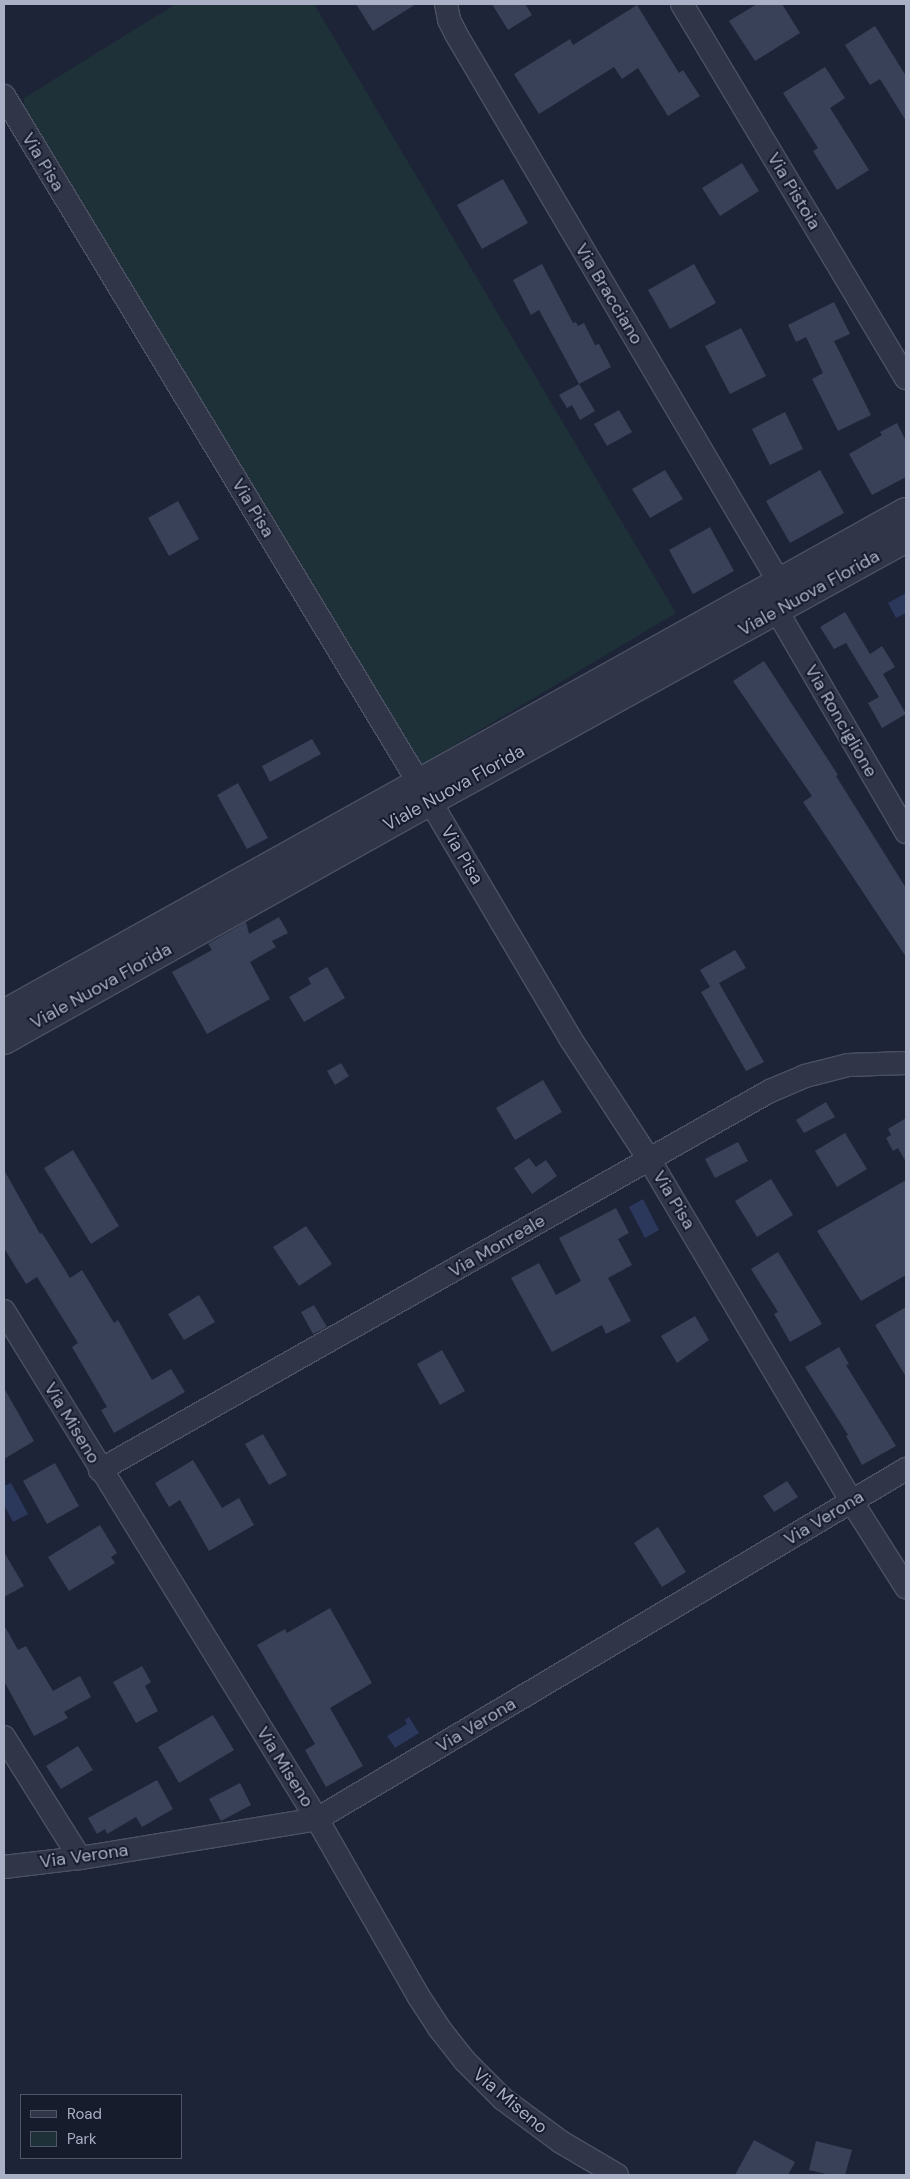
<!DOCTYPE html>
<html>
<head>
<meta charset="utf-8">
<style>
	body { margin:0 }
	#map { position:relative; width:910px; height:2179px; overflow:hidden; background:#1d2437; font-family:"DM Sans",sans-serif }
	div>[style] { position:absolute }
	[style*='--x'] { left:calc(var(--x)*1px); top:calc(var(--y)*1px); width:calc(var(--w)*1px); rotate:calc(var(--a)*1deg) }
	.green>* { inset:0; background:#1f3138 }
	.water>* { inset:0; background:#2b385c }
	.building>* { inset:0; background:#384158 }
	.roads { filter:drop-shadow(1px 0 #4b5163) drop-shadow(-1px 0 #4b5163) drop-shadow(0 1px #4b5163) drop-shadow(0 -1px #4b5163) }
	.minor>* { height:22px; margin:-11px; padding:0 11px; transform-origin:11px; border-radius:11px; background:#303648 }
	.tertiary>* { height:28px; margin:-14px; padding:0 14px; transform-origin:14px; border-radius:14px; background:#303648 }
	span { translate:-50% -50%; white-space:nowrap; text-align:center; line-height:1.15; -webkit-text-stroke:4px #161c2c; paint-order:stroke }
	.street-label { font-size:18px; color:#aab0c5 }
	.frame { position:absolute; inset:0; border:5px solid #aab0c5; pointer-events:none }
	.legend { position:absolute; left:20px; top:2094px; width:162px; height:65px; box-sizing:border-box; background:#161c2c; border:1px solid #515769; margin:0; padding:6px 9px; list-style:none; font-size:15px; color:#aab0c5 }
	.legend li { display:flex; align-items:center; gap:10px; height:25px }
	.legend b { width:25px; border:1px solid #515769 }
</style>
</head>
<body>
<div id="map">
	<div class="green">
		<i style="clip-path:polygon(176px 4px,314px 4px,676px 613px,418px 767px,23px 112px,24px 98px)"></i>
	</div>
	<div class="water">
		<i style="clip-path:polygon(906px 593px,906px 613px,896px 618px,888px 603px)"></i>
		<i style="clip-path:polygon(643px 1199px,659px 1230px,645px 1238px,629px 1207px)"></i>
		<i style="clip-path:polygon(11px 1483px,28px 1514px,13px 1522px,4px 1505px,4px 1486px)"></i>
		<i style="clip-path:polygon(409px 1717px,419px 1733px,395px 1748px,387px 1736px,407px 1724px,405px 1720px)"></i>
	</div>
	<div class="building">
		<i style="clip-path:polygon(356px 4px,416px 4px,373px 31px)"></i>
		<i style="clip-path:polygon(492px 4px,525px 4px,532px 15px,508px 30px)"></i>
		<i style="clip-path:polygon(757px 4px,782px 4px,800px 33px,755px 61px,729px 21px)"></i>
		<i style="clip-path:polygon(637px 5px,679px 73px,683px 70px,700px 96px,668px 116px,638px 68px,622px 79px,614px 67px,539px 114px,514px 74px,570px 39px,573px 45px)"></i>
		<i style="clip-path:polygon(875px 26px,906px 76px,906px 121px,880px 79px,870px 85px,845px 45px)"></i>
		<i style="clip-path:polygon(825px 67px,845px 98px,830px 108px,869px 170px,837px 190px,813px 151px,818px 148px,783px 93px)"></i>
		<i style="clip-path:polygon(742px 163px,759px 191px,720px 216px,702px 188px)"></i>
		<i style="clip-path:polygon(503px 179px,528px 223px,482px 249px,457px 205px)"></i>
		<i style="clip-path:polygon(542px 264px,573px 323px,576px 322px,578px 326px,584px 323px,595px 345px,599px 344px,611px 367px,579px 384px,539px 310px,531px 315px,513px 280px)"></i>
		<i style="clip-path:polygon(694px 264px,716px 303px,670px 329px,648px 290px)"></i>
		<i style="clip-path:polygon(834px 302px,850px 334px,834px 341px,871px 415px,838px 431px,812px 379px,823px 373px,806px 337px,796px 342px,788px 325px)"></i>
		<i style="clip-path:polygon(741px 328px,766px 376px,730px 394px,705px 346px)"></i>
		<i style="clip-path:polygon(579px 384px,595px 411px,580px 420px,572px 405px,567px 408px,559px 395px)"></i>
		<i style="clip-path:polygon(619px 410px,632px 432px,607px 446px,594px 424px)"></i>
		<i style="clip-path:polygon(785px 412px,803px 449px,770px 465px,752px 429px)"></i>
		<i style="clip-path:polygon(897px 423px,906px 441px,906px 477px,872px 495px,849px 454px,882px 435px,880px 432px)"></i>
		<i style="clip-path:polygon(665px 470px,683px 499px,650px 518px,632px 489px)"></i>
		<i style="clip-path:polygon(820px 470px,844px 513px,790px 543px,766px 501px)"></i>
		<i style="clip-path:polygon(178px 501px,199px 539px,169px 556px,148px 518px)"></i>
		<i style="clip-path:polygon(710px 527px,734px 571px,693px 594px,669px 550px)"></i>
		<i style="clip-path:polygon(845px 612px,870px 654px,882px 646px,895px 667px,883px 674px,906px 714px,882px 728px,868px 703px,879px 697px,846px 643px,834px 649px,820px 627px)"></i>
		<i style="clip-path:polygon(764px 661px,838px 775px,836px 776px,906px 888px,906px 957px,803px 802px,812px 796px,733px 681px)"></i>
		<i style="clip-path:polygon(312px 739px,321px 754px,270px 782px,262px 766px)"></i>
		<i style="clip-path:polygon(238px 783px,268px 838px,247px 849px,217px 795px)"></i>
		<i style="clip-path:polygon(279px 917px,288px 933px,272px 941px,276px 947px,250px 962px,270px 999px,207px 1034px,172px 972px,212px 950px,208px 944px,246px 922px,249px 934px)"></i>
		<i style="clip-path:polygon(735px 950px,746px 968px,719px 983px,764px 1062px,746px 1071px,701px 992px,710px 987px,700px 970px)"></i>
		<i style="clip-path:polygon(327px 967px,345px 998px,304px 1022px,289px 997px,311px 984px,308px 978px)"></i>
		<i style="clip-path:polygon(341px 1063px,349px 1076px,335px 1085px,327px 1071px)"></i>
		<i style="clip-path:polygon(543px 1080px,562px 1112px,515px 1140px,496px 1108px)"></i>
		<i style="clip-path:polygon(826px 1102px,835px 1117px,804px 1133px,796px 1120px)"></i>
		<i style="clip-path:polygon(906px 1118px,906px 1162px,898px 1148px,893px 1151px,886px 1138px,891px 1135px,888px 1129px)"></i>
		<i style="clip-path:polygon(845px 1133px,867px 1169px,837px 1187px,815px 1151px)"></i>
		<i style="clip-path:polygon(738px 1142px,748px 1161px,715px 1178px,705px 1159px)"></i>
		<i style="clip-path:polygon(73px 1150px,119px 1226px,91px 1244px,44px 1168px)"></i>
		<i style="clip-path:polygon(529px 1158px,536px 1167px,546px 1160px,557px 1176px,532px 1194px,514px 1168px)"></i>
		<i style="clip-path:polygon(4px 1170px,40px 1234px,42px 1233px,70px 1278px,82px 1270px,114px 1323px,118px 1320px,152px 1380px,171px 1369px,185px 1392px,114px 1433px,101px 1410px,107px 1407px,72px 1347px,78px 1343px,37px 1277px,26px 1284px,4px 1248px)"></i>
		<i style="clip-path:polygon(771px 1179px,793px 1215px,757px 1237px,735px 1201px)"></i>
		<i style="clip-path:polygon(906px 1180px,906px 1275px,861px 1301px,817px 1231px)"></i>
		<i style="clip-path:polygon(616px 1208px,629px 1233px,618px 1239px,632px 1265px,608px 1278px,631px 1321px,606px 1334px,602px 1325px,552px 1352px,511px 1278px,539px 1263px,556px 1295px,581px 1281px,559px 1238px)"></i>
		<i style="clip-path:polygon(306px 1226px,332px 1264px,299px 1286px,273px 1247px)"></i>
		<i style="clip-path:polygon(778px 1252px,822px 1324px,790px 1342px,774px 1314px,778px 1312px,751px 1269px)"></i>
		<i style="clip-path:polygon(199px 1295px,215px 1322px,184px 1340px,168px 1314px)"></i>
		<i style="clip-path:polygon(314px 1305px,327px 1327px,313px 1334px,301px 1312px)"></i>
		<i style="clip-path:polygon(906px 1307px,906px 1377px,875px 1325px)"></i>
		<i style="clip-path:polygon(695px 1316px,709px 1340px,677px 1363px,661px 1336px)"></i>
		<i style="clip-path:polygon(839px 1347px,849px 1364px,846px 1365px,896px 1446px,862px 1465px,846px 1436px,848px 1435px,805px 1367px)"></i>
		<i style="clip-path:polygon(442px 1350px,465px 1391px,440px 1405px,417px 1364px)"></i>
		<i style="clip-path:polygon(4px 1388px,34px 1441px,4px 1459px)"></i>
		<i style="clip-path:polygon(263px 1434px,287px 1475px,269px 1485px,245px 1444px)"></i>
		<i style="clip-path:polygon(193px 1460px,222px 1508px,239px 1498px,254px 1525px,209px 1551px,180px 1500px,169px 1507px,155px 1483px)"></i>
		<i style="clip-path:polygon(55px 1463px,79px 1506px,47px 1524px,23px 1481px)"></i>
		<i style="clip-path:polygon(787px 1481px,798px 1497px,774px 1512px,763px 1496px)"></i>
		<i style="clip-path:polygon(100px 1525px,117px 1553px,111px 1557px,115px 1563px,69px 1591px,48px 1557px)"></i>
		<i style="clip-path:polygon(658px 1527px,686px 1572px,662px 1587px,634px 1543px)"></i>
		<i style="clip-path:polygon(4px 1552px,24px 1586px,4px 1597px)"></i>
		<i style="clip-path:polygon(330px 1608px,372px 1683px,330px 1708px,363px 1766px,326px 1787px,305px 1750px,315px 1744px,257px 1645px,285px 1629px,287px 1633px)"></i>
		<i style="clip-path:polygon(4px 1625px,18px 1650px,26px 1646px,53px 1691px,80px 1676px,91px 1697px,64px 1712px,68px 1718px,34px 1736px,4px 1681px)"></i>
		<i style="clip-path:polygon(142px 1666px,151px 1682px,145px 1686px,158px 1711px,136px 1723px,113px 1682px)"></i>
		<i style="clip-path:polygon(213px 1715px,234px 1750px,179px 1783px,158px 1747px)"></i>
		<i style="clip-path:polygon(78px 1746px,93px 1770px,61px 1789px,46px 1766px)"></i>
		<i style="clip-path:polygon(157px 1780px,173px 1809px,142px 1827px,136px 1817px,107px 1834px,105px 1829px,97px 1834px,88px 1818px)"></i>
		<i style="clip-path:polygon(240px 1783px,251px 1805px,221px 1821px,209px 1799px)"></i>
		<i style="clip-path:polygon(754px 2140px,795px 2162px,788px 2175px,735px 2175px)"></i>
		<i style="clip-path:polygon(816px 2141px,852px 2150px,845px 2175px,830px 2175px,809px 2170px)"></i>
	</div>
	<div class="roads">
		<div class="minor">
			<i style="--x:446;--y:4;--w:16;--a:79"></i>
			<i style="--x:449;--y:20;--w:16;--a:63"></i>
			<i style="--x:456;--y:34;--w:636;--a:59.48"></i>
			<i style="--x:779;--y:582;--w:9;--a:77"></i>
			<i style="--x:781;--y:591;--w:14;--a:115"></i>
			<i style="--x:775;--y:604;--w:7;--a:74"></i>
			<i style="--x:777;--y:611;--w:256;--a:59.7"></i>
			<i style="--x:682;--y:4;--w:436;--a:59.1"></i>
			<i style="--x:4;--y:96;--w:824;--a:58.86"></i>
			<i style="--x:430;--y:801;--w:275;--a:59.4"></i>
			<i style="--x:570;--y:1038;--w:145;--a:56.9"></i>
			<i style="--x:649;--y:1159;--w:399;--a:59.4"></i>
			<i style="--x:852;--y:1502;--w:101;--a:57.6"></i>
			<i style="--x:4;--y:1311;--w:597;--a:58.36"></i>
			<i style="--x:317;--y:1819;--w:205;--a:60.2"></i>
			<i style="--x:419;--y:1997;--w:37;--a:57"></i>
			<i style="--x:439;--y:2028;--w:42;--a:51.8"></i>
			<i style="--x:465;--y:2061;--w:54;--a:45"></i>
			<i style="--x:503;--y:2099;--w:72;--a:36.6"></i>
			<i style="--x:561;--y:2142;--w:65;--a:30.5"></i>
			<i style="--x:100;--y:1470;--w:770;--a:-29.5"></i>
			<i style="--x:770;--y:1091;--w:38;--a:-23"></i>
			<i style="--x:805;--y:1076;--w:44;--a:-14.3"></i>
			<i style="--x:848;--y:1065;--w:58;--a:-2"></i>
			<i style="--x:4;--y:1737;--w:143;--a:57.9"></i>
			<i style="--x:4;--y:1867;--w:77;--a:-6.8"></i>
			<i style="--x:80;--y:1858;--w:240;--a:-9.3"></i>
			<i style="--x:317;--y:1819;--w:685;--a:-30.72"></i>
		</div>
		<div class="tertiary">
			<i style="--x:4;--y:1014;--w:1032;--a:-29.1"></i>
			<i style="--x:4;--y:1040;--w:488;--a:-29.3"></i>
			<i style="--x:430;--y:801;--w:544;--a:-28.92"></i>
		</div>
	</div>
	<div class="street-label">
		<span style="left:43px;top:162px;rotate:59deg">Via Pisa</span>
		<span style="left:794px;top:191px;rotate:59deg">Via Pistoia</span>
		<span style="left:609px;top:294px;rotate:59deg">Via Bracciano</span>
		<span style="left:253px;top:508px;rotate:59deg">Via Pisa</span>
		<span style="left:809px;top:593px;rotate:-29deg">Viale Nuova Florida</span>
		<span style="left:841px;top:721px;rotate:60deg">Via Ronciglione</span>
		<span style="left:454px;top:788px;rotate:-29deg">Viale Nuova Florida</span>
		<span style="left:462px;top:855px;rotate:59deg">Via Pisa</span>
		<span style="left:101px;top:986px;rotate:-29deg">Viale Nuova Florida</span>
		<span style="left:674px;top:1200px;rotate:59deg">Via Pisa</span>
		<span style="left:497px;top:1246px;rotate:-30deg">Via Monreale</span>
		<span style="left:72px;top:1423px;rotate:59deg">Via Miseno</span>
		<span style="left:824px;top:1518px;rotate:-31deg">Via Verona</span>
		<span style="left:476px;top:1725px;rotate:-31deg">Via Verona</span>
		<span style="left:285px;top:1767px;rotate:58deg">Via Miseno</span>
		<span style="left:84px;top:1856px;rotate:-8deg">Via Verona</span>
		<span style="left:510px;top:2101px;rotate:40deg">Via Miseno</span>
	</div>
	<div class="frame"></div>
	<ul class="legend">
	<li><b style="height:6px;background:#303648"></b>Road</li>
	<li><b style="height:14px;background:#1f3138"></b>Park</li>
	</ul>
</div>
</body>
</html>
